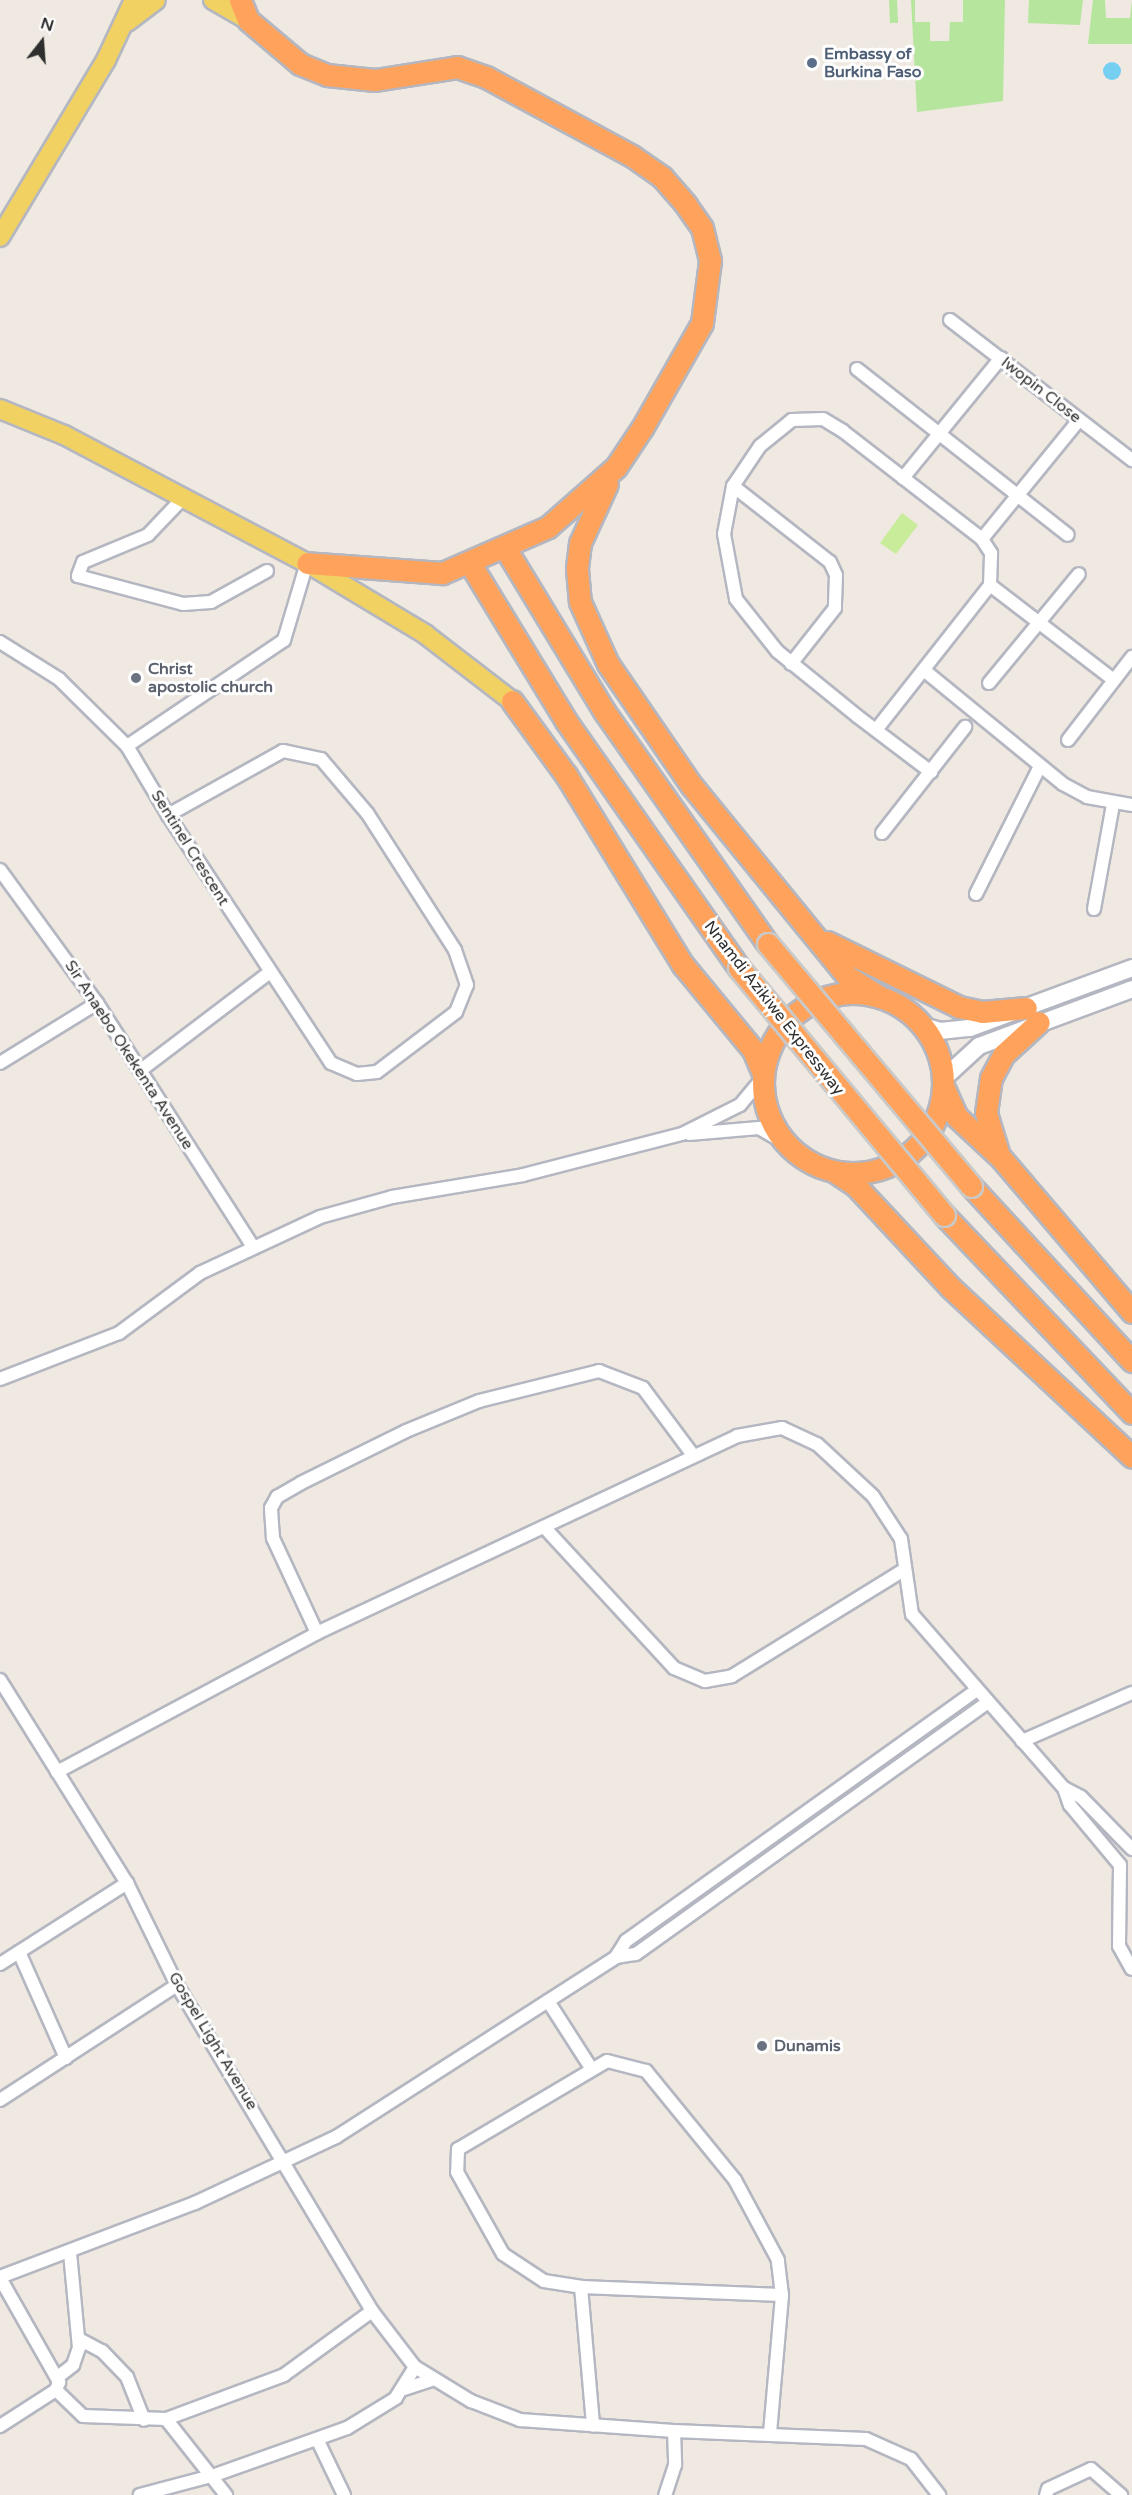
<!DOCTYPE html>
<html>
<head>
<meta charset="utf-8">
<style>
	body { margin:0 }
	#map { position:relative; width:1132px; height:2495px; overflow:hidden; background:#efe9e1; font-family:"Varela Round",sans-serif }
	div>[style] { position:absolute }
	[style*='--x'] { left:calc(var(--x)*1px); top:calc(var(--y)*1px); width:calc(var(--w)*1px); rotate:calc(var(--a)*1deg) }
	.green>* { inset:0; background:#b6e59e }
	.pitch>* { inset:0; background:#c9ec9a }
	.water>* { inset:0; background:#75cff0 }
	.round { border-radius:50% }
	.roads { filter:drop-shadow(2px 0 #b4b7c1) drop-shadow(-2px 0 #b4b7c1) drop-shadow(0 2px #b4b7c1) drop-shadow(0 -2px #b4b7c1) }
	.street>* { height:12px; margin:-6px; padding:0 6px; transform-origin:6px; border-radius:6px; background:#fff }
	.secondary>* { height:16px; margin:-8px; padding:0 8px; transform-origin:8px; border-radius:8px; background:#fff }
	.primary>* { height:18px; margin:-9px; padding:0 9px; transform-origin:9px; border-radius:9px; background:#f2d163 }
	.highway>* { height:21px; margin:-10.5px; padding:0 10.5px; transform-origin:10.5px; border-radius:10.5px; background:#ffa35c }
	.highway>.ring { margin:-10.5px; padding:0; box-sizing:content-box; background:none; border:21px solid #ffa35c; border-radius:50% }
	.bridges { filter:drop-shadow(2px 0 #c9c9c9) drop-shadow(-2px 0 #c9c9c9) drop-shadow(0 2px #c9c9c9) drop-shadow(0 -2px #c9c9c9) }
	.highway-bridge>* { height:21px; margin:-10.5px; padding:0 10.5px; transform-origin:10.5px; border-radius:10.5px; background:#ffa35c }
	.dots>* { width:16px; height:16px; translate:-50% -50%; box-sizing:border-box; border:3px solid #fff; border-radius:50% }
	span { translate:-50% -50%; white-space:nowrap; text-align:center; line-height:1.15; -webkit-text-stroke:6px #fff; paint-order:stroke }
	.service-label { font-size:16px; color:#4e5e75; font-weight:700 }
	.left { translate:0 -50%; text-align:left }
	.street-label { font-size:16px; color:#2e2e2e }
	.worship-label { font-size:16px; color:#5b616d; font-weight:700 }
	.north { position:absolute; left:12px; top:12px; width:60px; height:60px; -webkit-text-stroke:4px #fff; paint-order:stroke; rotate:17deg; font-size:16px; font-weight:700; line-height:24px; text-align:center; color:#2e2e2e }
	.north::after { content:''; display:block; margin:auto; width:21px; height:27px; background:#2e2e2e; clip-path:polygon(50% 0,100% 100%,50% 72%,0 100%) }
</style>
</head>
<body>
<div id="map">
	<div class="green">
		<i style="clip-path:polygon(889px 0,897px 0,898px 23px,890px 23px)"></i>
		<i style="clip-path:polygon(911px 0,915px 0,915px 22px,930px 22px,930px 41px,949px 41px,950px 22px,963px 22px,963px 0,1005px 0,1003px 101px,917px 112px)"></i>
		<i style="clip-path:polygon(1029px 0,1083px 0,1080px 25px,1028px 23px)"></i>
		<i style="clip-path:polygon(1093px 0,1105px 0,1106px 18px,1130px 18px,1132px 0,1132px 44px,1088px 44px)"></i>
	</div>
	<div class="pitch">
		<i style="clip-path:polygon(902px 513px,918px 525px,896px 554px,880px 543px)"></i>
	</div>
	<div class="water">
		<i class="round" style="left:1103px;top:62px;width:18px;height:18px"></i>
	</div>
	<div class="roads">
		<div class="street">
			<i style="--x:950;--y:320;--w:230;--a:37.6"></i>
			<i style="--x:857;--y:369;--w:268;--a:38.2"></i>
			<i style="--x:903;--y:478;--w:155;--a:-50.8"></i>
			<i style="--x:733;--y:486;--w:123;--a:38.1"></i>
			<i style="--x:830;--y:562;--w:14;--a:65"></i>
			<i style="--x:836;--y:575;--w:33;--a:92"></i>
			<i style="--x:835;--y:608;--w:71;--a:128.2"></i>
			<i style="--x:184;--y:497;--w:52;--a:133.5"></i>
			<i style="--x:148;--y:535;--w:70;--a:157.4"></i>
			<i style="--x:83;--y:562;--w:15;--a:110"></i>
			<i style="--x:78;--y:576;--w:109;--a:14.9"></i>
			<i style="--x:183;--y:604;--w:28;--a:-4"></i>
			<i style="--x:211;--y:602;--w:64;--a:-29"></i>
			<i style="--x:982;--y:539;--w:154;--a:-50.8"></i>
			<i style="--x:990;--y:585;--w:156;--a:37.5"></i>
			<i style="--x:0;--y:642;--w:70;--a:32.1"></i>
			<i style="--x:59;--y:679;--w:95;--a:44.6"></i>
			<i style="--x:127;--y:746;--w:80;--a:59.3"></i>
			<i style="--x:168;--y:815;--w:297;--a:56.7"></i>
			<i style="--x:331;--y:1063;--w:28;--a:23"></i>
			<i style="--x:357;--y:1074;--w:20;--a:-6"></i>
			<i style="--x:377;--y:1072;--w:99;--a:-37.2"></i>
			<i style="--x:456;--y:1012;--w:29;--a:-68"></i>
			<i style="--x:467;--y:985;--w:37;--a:-109"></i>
			<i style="--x:455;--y:950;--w:163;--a:-122.7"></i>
			<i style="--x:367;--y:813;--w:71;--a:-130.4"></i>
			<i style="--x:321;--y:759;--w:39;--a:-168"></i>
			<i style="--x:283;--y:751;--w:132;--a:150.9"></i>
			<i style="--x:925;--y:671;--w:178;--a:39.3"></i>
			<i style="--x:1063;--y:784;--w:27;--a:28"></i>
			<i style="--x:1087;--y:797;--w:46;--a:10.1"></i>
			<i style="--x:989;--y:683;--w:141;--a:-50.5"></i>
			<i style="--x:876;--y:730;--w:184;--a:-51.8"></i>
			<i style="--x:990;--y:585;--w:32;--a:-88"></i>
			<i style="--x:991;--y:553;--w:17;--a:-123"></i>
			<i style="--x:982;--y:539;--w:176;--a:-142.2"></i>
			<i style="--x:843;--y:431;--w:23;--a:-149"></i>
			<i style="--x:823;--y:419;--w:31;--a:178"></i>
			<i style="--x:792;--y:420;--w:41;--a:140.9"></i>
			<i style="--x:760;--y:446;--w:48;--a:124"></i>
			<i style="--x:733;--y:486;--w:49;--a:100.6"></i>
			<i style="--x:724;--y:534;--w:66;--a:79.5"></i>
			<i style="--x:736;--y:599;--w:66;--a:51.7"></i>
			<i style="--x:777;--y:651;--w:103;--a:39.1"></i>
			<i style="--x:857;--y:716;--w:93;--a:37.1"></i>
			<i style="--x:1068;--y:740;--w:105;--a:-52.4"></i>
			<i style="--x:127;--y:746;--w:189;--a:-34"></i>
			<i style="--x:284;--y:640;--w:80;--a:-73.4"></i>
			<i style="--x:882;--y:833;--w:135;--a:-51.9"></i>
			<i style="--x:0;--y:870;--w:165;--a:53.9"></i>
			<i style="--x:97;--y:1003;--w:287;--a:57.4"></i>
			<i style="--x:976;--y:894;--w:143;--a:-63.4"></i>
			<i style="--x:1094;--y:909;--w:107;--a:-79.7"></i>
			<i style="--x:0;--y:1063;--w:114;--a:-31.7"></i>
			<i style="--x:141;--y:1070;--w:162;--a:-37.2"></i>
			<i style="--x:689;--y:1134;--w:70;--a:-4.9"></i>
			<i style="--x:759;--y:1128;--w:30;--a:30"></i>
			<i style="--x:0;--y:1379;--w:128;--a:-21.1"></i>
			<i style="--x:119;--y:1333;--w:101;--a:-36.5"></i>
			<i style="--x:200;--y:1273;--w:132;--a:-25"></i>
			<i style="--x:320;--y:1217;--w:75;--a:-15.5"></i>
			<i style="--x:392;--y:1197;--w:133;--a:-9.5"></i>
			<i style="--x:523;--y:1175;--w:164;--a:-14.5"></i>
			<i style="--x:682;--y:1134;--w:65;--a:-26.6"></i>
			<i style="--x:740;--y:1105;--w:34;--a:-50"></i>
			<i style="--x:544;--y:1527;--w:192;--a:47.3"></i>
			<i style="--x:674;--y:1668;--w:34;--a:23"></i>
			<i style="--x:705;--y:1681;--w:27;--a:-10"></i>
			<i style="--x:732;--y:1676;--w:203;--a:-31.7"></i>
			<i style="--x:317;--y:1633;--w:105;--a:-114.9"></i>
			<i style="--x:273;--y:1538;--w:30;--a:-94"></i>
			<i style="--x:271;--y:1508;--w:13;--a:-61"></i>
			<i style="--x:277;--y:1497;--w:28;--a:-30"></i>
			<i style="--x:301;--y:1483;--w:117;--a:-26.3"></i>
			<i style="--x:406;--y:1431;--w:79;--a:-22.3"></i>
			<i style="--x:479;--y:1401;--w:124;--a:-14"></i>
			<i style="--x:599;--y:1371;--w:47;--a:21.1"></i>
			<i style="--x:643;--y:1388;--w:84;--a:53.3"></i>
			<i style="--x:0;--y:1680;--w:239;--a:58"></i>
			<i style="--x:127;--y:1883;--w:114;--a:63.9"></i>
			<i style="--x:177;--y:1985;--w:380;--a:59.1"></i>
			<i style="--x:372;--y:2311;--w:71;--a:52.5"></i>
			<i style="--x:415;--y:2367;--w:36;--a:122"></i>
			<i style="--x:396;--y:2398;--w:57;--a:148.5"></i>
			<i style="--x:347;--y:2428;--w:140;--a:160.4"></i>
			<i style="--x:215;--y:2475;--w:78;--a:165.1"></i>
			<i style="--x:1022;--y:1741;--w:120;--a:-23.6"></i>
			<i style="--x:57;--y:1772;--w:295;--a:-28.1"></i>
			<i style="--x:317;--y:1633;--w:464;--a:-25.1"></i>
			<i style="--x:737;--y:1436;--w:46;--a:-10.1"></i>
			<i style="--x:782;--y:1428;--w:38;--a:25"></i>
			<i style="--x:817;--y:1444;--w:76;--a:42.9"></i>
			<i style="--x:873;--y:1496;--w:51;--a:56.9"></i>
			<i style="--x:901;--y:1539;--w:76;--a:81.7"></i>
			<i style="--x:912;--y:1614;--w:231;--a:48.9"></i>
			<i style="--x:1064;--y:1788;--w:19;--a:28"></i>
			<i style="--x:1081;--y:1797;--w:73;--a:45.6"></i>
			<i style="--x:1064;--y:1788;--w:18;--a:71"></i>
			<i style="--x:1070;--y:1805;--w:78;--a:50.2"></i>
			<i style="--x:1120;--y:1865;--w:81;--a:90.7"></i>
			<i style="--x:1119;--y:1946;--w:26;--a:61"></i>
			<i style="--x:19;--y:1952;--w:116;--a:66.1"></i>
			<i style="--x:616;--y:1957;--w:19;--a:-58"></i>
			<i style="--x:626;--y:1941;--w:432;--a:-35.6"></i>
			<i style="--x:0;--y:1964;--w:151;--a:-32.5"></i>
			<i style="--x:548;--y:2001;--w:80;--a:57.3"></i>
			<i style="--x:0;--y:2100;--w:211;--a:-33"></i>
			<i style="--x:0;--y:2277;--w:209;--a:-20.8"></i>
			<i style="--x:195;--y:2203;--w:156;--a:-25.1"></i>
			<i style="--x:336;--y:2137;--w:333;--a:-32.7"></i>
			<i style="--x:616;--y:1957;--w:20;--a:-9"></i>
			<i style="--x:636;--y:1954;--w:432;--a:-35.6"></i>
			<i style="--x:0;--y:2278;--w:120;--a:60.4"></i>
			<i style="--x:59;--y:2382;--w:9;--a:111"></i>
			<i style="--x:56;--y:2390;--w:67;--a:147.3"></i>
			<i style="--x:581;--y:2287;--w:139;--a:85"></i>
			<i style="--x:79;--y:2339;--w:26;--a:28"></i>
			<i style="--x:102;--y:2351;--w:36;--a:46"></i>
			<i style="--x:127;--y:2377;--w:46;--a:68.4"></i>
			<i style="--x:415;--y:2367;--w:66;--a:31.3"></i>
			<i style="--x:471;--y:2401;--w:53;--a:21.2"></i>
			<i style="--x:520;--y:2420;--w:154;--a:4.1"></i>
			<i style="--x:674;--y:2431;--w:34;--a:88"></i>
			<i style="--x:675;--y:2465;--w:32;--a:108"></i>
			<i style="--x:59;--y:2376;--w:18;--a:-38"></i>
			<i style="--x:73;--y:2365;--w:18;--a:-71"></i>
			<i style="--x:79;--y:2348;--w:96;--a:-95.4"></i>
			<i style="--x:404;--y:2389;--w:28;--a:-18"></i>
			<i style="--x:56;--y:2390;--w:37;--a:44"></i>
			<i style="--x:83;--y:2416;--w:83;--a:2.1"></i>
			<i style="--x:166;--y:2419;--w:126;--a:-20.4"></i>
			<i style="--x:284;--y:2375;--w:109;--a:-36"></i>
			<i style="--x:166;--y:2419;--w:97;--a:51.7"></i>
			<i style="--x:674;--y:2431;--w:192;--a:2.4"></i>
			<i style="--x:866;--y:2439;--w:49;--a:24"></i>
			<i style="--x:911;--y:2459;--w:46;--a:52.1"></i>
			<i style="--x:770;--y:2433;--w:139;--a:-85"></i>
			<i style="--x:782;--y:2295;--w:35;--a:-97"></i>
			<i style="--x:778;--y:2260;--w:91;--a:-118.3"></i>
			<i style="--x:735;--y:2180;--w:141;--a:-129.2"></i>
			<i style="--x:646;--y:2071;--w:40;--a:-165.6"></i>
			<i style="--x:607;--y:2061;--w:173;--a:149.4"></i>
			<i style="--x:458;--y:2149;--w:23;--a:92"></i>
			<i style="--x:457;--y:2172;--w:94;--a:60.7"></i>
			<i style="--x:503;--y:2254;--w:49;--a:33.4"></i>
			<i style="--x:544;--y:2281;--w:37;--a:9"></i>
			<i style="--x:581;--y:2287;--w:201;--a:2.3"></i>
			<i style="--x:318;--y:2441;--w:60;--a:64.3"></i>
			<i style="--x:1046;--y:2495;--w:6;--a:-72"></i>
			<i style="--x:1048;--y:2489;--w:47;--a:-24.9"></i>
			<i style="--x:1091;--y:2469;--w:40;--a:41"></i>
		</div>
		<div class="secondary">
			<i style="--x:923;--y:1026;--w:18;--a:16"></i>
			<i style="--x:940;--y:1031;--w:30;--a:-6"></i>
			<i style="--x:970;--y:1028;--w:173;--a:-20.3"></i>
			<i style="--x:943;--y:1079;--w:49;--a:-42.5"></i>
			<i style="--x:979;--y:1046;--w:163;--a:-20.4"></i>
		</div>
		<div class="primary">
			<i style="--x:213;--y:0;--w:40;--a:29.7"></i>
			<i style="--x:127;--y:22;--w:36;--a:-37"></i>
			<i style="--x:0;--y:237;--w:206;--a:-59.1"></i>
			<i style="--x:106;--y:60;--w:66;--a:-65"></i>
			<i style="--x:0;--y:409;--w:69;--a:22.1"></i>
			<i style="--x:64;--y:435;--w:275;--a:27.8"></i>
			<i style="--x:307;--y:563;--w:138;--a:31"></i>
			<i style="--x:425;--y:634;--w:110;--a:37.6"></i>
		</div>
		<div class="highway">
			<i style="--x:240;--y:0;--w:22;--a:68"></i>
			<i style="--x:248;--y:20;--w:68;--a:40.2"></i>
			<i style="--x:300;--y:64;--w:29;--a:22"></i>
			<i style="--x:327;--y:75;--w:48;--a:5.9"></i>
			<i style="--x:375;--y:80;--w:83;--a:-9"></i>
			<i style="--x:457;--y:67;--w:31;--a:19"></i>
			<i style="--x:486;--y:77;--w:166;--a:28.4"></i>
			<i style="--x:632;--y:156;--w:37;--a:35"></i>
			<i style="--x:662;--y:177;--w:37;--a:49"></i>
			<i style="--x:686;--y:205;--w:28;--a:55"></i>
			<i style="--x:702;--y:228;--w:34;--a:76"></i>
			<i style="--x:710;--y:261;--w:63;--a:97.4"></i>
			<i style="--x:702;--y:323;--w:121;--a:119.7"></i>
			<i style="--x:642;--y:428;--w:47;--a:123.7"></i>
			<i style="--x:616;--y:467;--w:91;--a:138.6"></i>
			<i style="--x:548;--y:527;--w:116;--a:156.5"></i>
			<i style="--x:442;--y:573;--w:135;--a:-175.8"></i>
			<i style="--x:607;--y:484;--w:65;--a:114.6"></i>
			<i style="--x:580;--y:543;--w:26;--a:97"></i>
			<i style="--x:577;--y:569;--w:33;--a:85"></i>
			<i style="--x:580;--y:602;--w:68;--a:65.7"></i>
			<i style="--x:608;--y:664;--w:148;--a:55.5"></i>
			<i style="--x:692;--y:786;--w:247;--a:50.8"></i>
			<i style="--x:848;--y:977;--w:36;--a:32"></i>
			<i style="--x:505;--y:548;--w:191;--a:58.7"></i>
			<i style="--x:604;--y:711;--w:285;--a:54.9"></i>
			<i style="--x:469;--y:562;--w:186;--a:58.6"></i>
			<i style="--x:566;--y:721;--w:302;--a:55"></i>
			<i style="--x:512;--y:701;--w:92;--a:53.9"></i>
			<i style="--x:566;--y:775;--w:223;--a:58.4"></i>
			<i style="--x:683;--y:965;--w:110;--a:50.5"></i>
			<i style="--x:753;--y:1050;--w:25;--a:67"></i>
			<i style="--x:827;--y:942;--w:147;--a:26.2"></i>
			<i style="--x:959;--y:1007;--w:24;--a:12"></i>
			<i style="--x:982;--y:1012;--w:44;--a:-5.2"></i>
			<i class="ring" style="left:763px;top:993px;width:159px;height:159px"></i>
			<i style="--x:943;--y:1086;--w:34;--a:66"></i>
			<i style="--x:957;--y:1117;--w:60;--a:43"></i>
			<i style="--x:1001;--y:1158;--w:202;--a:49.6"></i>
			<i style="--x:998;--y:1152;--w:41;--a:-107.1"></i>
			<i style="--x:986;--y:1113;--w:35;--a:-82"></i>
			<i style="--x:991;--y:1078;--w:27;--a:-62"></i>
			<i style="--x:1004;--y:1054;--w:47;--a:-42.4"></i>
			<i style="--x:835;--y:1172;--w:24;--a:33"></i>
			<i style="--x:855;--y:1185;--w:139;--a:47"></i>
			<i style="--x:950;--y:1287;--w:249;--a:43"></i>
			<i style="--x:971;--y:1186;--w:238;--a:47.4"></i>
			<i style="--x:944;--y:1215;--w:273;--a:46.5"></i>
		</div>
	</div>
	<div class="bridges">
		<div class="highway-bridge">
			<i style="--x:768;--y:944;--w:316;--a:50"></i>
			<i style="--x:739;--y:968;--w:321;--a:50.3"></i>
		</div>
	</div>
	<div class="dots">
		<i style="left:812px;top:63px;background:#5c6f8a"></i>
		<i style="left:136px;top:678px;background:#6b7280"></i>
		<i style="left:762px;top:2046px;background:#6b7280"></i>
	</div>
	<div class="service-label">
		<span class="left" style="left:824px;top:63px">Embassy of<br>Burkina Faso</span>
	</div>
	<div class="street-label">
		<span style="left:1041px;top:390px;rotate:38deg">Iwopin Close</span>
		<span style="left:190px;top:848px;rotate:58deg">Sentinel Crescent</span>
		<span style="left:774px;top:1008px;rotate:52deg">Nnamdi Azikiwe Expressway</span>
		<span style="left:129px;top:1055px;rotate:57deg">Sir Anaebo Okekenta Avenue</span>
		<span style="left:213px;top:2041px;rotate:59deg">Gospel Light Avenue</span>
	</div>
	<div class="worship-label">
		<span class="left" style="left:148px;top:678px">Christ<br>apostolic church</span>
		<span class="left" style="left:774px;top:2046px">Dunamis</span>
	</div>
	<div class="north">N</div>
</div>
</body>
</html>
